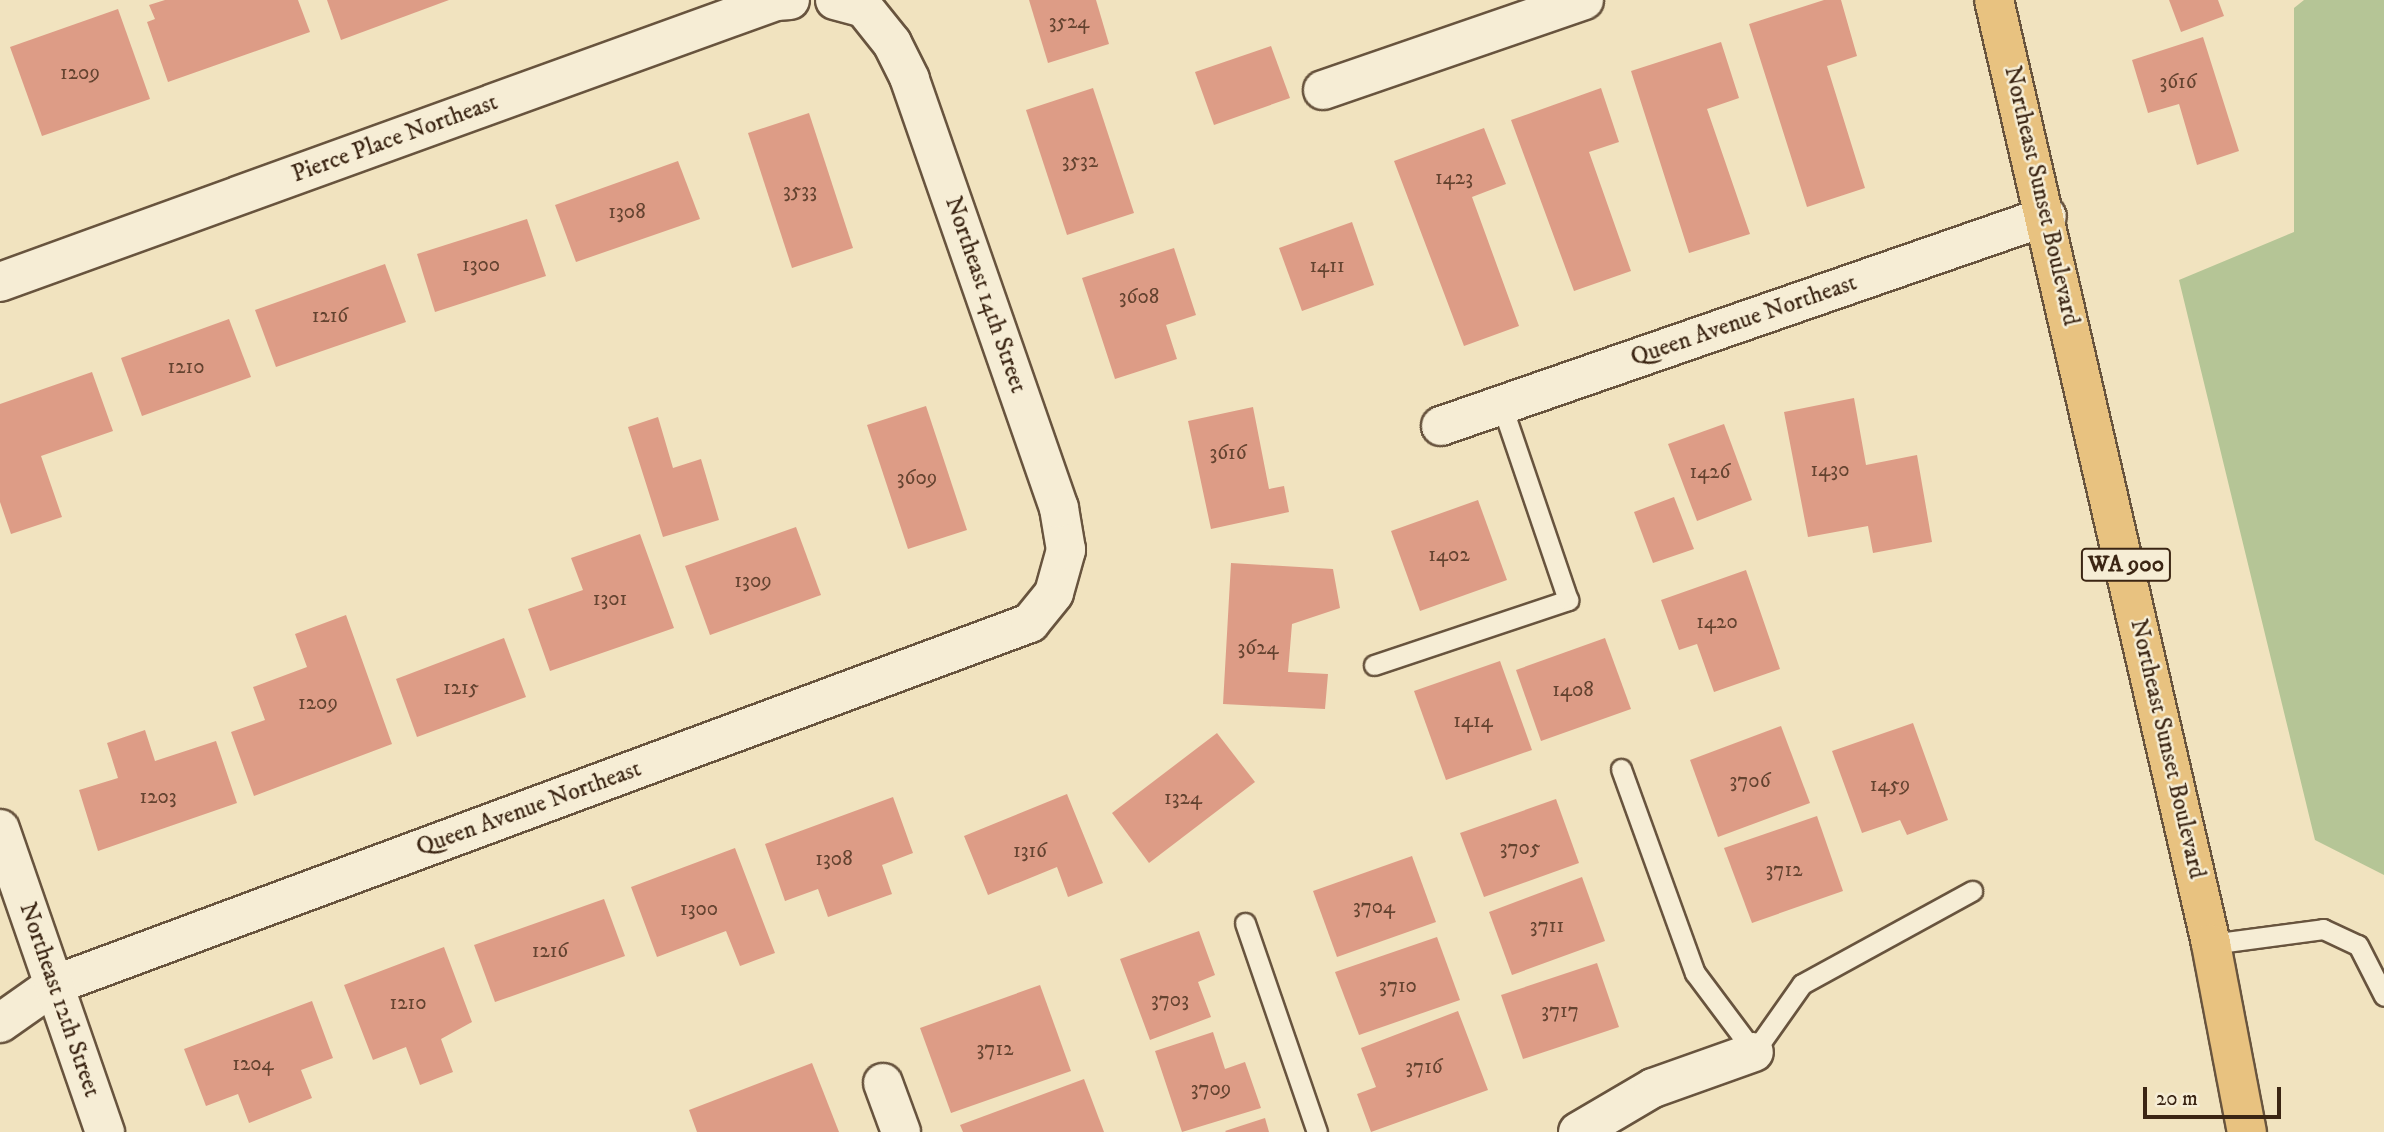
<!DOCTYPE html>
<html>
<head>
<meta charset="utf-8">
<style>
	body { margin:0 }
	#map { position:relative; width:2384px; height:1132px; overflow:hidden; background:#f1e3bf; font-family:"IM FELL DW Pica",serif }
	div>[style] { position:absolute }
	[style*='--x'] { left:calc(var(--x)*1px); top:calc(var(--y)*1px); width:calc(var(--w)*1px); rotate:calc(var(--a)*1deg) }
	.green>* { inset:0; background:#b5c596 }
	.building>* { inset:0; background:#dd9c86 }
	.roads { filter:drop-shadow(2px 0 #68543e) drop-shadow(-2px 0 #68543e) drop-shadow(0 2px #68543e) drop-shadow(0 -2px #68543e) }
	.service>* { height:19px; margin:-9.5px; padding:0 9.5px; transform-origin:9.5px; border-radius:9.5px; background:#f6edd5 }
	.minor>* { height:38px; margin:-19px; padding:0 19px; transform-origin:19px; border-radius:19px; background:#f6edd5 }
	.tertiary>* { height:38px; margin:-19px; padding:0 19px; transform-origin:19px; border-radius:19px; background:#f6edd5 }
	.primary>* { height:38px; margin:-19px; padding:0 19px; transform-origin:19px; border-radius:19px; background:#e8c280 }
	span { translate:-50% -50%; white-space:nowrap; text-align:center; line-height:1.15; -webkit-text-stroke:5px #f6edd5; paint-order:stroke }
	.number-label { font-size:21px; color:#644330 }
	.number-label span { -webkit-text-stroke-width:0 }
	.shield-label span { padding:2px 5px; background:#f6edd5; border:2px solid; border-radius:5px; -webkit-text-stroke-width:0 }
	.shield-label { font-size:23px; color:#3b2513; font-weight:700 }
	.street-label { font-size:24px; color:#3b2513 }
	.scale { position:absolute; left:2143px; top:1087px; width:138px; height:32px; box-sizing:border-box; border:4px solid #3b2513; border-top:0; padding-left:9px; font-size:21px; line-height:24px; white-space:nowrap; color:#3b2513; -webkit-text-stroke:5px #f6edd5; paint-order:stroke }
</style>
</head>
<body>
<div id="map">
	<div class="green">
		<i style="clip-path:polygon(2304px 0,2384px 0,2384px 875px,2315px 840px,2179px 280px,2294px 232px,2294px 8px)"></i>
	</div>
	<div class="building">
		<i style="clip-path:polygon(165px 0,298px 0,310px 32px,168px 82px,147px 22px,155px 19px,149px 5px)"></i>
		<i style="clip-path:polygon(327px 0,449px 0,341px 40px)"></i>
		<i style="clip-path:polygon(1029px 0,1096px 0,1109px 44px,1048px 63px)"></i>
		<i style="clip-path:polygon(1824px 0,1841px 0,1857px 56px,1827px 66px,1865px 188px,1807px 207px,1749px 24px)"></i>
		<i style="clip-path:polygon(2169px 0,2218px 0,2224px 16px,2181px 32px)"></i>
		<i style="clip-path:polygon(118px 9px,150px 99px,42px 136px,10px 47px)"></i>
		<i style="clip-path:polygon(2203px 37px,2239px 151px,2197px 165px,2179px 104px,2148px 113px,2132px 60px)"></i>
		<i style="clip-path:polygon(1721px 42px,1739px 98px,1707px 109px,1750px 234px,1689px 253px,1631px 71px)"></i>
		<i style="clip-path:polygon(1271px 46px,1290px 98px,1214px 125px,1195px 72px)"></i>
		<i style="clip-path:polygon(1093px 88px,1134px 213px,1067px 235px,1026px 110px)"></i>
		<i style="clip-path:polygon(1601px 88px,1619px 142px,1589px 152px,1631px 271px,1574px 291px,1511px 120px)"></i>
		<i style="clip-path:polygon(809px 113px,853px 248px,792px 268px,748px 133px)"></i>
		<i style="clip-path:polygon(1484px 128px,1506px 184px,1472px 197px,1519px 326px,1464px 346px,1394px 161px)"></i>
		<i style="clip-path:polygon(678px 161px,700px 219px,576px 262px,555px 205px)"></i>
		<i style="clip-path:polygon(527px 219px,546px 276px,435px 312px,417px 254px)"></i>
		<i style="clip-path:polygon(1352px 222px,1374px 285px,1302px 311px,1279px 248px)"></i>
		<i style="clip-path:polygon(1174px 248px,1196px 315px,1166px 325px,1177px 359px,1115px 379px,1082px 278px)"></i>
		<i style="clip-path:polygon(385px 264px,406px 322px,276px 367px,255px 310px)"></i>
		<i style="clip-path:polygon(229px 319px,251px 377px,142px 416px,121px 358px)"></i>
		<i style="clip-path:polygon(92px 372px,113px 431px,41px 456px,62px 517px,11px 534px,0 502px,0 404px)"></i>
		<i style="clip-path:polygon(1854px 398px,1866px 465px,1917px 455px,1932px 542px,1873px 553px,1868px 526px,1808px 537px,1784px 412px)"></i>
		<i style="clip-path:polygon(926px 406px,967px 530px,908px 549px,867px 425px)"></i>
		<i style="clip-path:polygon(1253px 407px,1269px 489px,1284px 486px,1289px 512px,1211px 529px,1188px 421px)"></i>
		<i style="clip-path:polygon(658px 417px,673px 468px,701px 459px,719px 520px,663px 537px,628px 427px)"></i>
		<i style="clip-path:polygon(1724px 424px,1752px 500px,1697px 521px,1668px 444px)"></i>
		<i style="clip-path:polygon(1674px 497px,1694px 549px,1653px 563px,1634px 512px)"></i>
		<i style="clip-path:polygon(1478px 500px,1507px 580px,1420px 611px,1391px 531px)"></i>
		<i style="clip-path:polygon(796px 527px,821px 595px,710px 635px,685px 566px)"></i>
		<i style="clip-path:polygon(640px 534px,674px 628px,550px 671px,528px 609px,583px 590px,571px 558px)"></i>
		<i style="clip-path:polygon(1231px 563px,1333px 569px,1340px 608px,1292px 624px,1288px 672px,1328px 674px,1325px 709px,1223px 704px)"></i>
		<i style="clip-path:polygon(1746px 570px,1780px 669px,1714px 692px,1697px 644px,1679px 650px,1661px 600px)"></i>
		<i style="clip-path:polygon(346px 615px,392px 744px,254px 796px,231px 732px,265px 720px,253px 687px,307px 667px,295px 634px)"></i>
		<i style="clip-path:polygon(504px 638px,526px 697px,417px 737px,396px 679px)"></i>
		<i style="clip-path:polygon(1605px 638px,1631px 709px,1541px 741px,1516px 670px)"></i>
		<i style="clip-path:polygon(1500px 661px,1532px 750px,1446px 780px,1414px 691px)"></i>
		<i style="clip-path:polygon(1913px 723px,1948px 820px,1907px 835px,1900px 820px,1862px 833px,1832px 751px)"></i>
		<i style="clip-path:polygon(1781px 726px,1810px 803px,1718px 837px,1690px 760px)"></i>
		<i style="clip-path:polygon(145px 730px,155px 761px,216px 741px,237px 803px,98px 851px,79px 790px,118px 778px,107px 743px)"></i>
		<i style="clip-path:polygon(1217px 733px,1255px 782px,1149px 863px,1112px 813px)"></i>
		<i style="clip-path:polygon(1067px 794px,1103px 883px,1068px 897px,1057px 867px,988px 895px,964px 836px)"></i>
		<i style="clip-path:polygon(893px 797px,913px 853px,882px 865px,892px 894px,828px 917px,818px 889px,785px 901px,765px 844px)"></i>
		<i style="clip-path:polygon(1556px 799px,1579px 863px,1484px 897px,1460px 833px)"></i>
		<i style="clip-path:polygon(1817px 816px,1843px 891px,1752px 923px,1724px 848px)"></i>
		<i style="clip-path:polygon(735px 848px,775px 953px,740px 966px,726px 931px,657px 957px,631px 887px)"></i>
		<i style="clip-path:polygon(1412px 856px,1436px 922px,1337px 957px,1313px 891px)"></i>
		<i style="clip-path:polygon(1582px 877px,1605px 941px,1512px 975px,1489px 912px)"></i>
		<i style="clip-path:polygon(604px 899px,625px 956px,495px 1002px,474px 945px)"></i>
		<i style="clip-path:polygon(1199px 931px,1215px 975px,1198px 982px,1211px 1017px,1150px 1040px,1120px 959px)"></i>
		<i style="clip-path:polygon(1437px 937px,1460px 1000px,1359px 1035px,1335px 972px)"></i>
		<i style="clip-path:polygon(444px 947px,472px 1022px,441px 1039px,453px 1072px,420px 1085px,406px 1047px,373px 1060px,344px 985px)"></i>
		<i style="clip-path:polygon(1597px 963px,1619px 1027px,1523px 1059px,1501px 995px)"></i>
		<i style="clip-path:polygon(1040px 985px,1071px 1071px,951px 1113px,920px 1028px)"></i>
		<i style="clip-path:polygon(312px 1001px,333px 1058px,301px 1070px,312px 1098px,249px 1123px,238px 1094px,206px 1106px,184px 1049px)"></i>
		<i style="clip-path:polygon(1458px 1011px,1488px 1090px,1371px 1132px,1357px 1094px,1376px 1087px,1361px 1048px)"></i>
		<i style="clip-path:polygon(1213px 1032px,1225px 1069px,1245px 1062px,1261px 1108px,1182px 1132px,1155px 1051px)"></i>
		<i style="clip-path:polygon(812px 1063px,839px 1132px,697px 1132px,689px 1110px)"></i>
		<i style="clip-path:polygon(1084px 1079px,1104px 1132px,963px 1132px,960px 1125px)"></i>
		<i style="clip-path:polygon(1265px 1118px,1269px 1132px,1226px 1132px,1225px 1131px)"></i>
	</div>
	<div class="roads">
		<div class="service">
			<i style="--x:1374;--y:665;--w:205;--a:-18.5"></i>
			<i style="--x:1568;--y:600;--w:205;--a:-108.8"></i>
			<i style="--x:1621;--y:769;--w:217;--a:70.1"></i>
			<i style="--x:1695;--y:973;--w:99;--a:53.2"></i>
			<i style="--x:1754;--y:1052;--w:83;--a:-54.8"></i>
			<i style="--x:1802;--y:984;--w:194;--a:-28.7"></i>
			<i style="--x:1245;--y:923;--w:221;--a:71"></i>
			<i style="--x:2211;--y:944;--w:113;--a:-7.6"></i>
			<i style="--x:2323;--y:929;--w:38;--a:25"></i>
			<i style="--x:2358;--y:945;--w:57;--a:63"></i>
		</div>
		<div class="minor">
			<i style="--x:1323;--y:90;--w:276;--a:-19"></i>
			<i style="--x:0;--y:282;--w:825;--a:-19.91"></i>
			<i style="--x:776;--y:1;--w:14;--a:-4"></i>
			<i style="--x:1441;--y:426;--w:641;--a:-19.11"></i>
			<i style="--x:0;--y:1023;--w:66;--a:-35.1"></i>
			<i style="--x:54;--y:985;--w:1041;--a:-20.35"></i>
			<i style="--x:1030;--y:623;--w:38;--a:-51"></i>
			<i style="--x:1054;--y:593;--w:45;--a:-74.4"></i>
			<i style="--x:1066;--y:550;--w:43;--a:-99.5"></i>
			<i style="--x:1059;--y:508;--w:454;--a:-109.2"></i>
			<i style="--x:910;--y:79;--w:40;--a:-116.6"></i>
			<i style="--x:892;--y:43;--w:45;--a:-128.7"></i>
			<i style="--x:864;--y:8;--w:30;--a:-165"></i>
			<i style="--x:883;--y:1083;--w:52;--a:69.8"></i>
			<i style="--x:1578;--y:1132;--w:87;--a:-30.4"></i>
			<i style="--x:1653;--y:1088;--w:107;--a:-19.6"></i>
		</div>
		<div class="tertiary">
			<i style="--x:0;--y:829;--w:321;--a:70.9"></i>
		</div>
		<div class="primary">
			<i style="--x:1994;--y:0;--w:969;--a:77.05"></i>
			<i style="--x:2211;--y:944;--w:191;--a:79.2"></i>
		</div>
	</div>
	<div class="number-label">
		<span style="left:1069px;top:22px">3524</span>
		<span style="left:80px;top:73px">1209</span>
		<span style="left:2178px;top:82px">3616</span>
		<span style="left:1080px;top:161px">3532</span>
		<span style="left:1454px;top:178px">1423</span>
		<span style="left:800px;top:191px">3533</span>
		<span style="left:627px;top:212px">1308</span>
		<span style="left:481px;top:265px">1300</span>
		<span style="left:1327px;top:266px">1411</span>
		<span style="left:1139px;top:297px">3608</span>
		<span style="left:330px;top:316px">1216</span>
		<span style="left:186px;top:367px">1210</span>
		<span style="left:1228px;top:453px">3616</span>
		<span style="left:1830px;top:470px">1430</span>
		<span style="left:1710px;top:472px">1426</span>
		<span style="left:917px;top:478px">3609</span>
		<span style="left:1449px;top:555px">1402</span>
		<span style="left:753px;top:581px">1309</span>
		<span style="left:610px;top:599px">1301</span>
		<span style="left:1717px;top:622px">1420</span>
		<span style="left:1258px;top:648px">3624</span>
		<span style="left:461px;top:688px">1215</span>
		<span style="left:1573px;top:690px">1408</span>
		<span style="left:318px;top:703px">1209</span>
		<span style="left:1473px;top:721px">1414</span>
		<span style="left:1750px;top:781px">3706</span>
		<span style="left:1890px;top:785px">1459</span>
		<span style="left:158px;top:797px">1203</span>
		<span style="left:1183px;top:798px">1324</span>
		<span style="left:1520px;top:848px">3705</span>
		<span style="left:1030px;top:851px">1316</span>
		<span style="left:834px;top:859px">1308</span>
		<span style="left:1784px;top:870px">3712</span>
		<span style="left:1374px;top:907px">3704</span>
		<span style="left:699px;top:909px">1300</span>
		<span style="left:1547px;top:926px">3711</span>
		<span style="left:550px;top:951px">1216</span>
		<span style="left:1398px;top:986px">3710</span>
		<span style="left:1170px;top:1000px">3703</span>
		<span style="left:408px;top:1003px">1210</span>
		<span style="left:1560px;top:1011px">3717</span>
		<span style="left:995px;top:1049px">3712</span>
		<span style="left:253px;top:1064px">1204</span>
		<span style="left:1424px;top:1067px">3716</span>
		<span style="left:1211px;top:1089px">3709</span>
	</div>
	<div class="shield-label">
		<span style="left:2126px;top:565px">WA 900</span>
	</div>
	<div class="street-label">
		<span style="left:395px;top:139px;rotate:-20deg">Pierce Place Northeast</span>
		<span style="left:2041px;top:196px;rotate:77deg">Northeast Sunset Boulevard</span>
		<span style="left:985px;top:295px;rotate:71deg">Northeast 14th Street</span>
		<span style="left:1744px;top:321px;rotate:-19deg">Queen Avenue Northeast</span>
		<span style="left:2167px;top:749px;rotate:77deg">Northeast Sunset Boulevard</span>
		<span style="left:529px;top:809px;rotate:-20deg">Queen Avenue Northeast</span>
		<span style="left:59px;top:1000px;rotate:71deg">Northeast 12th Street</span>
	</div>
	<div class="scale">20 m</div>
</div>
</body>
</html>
